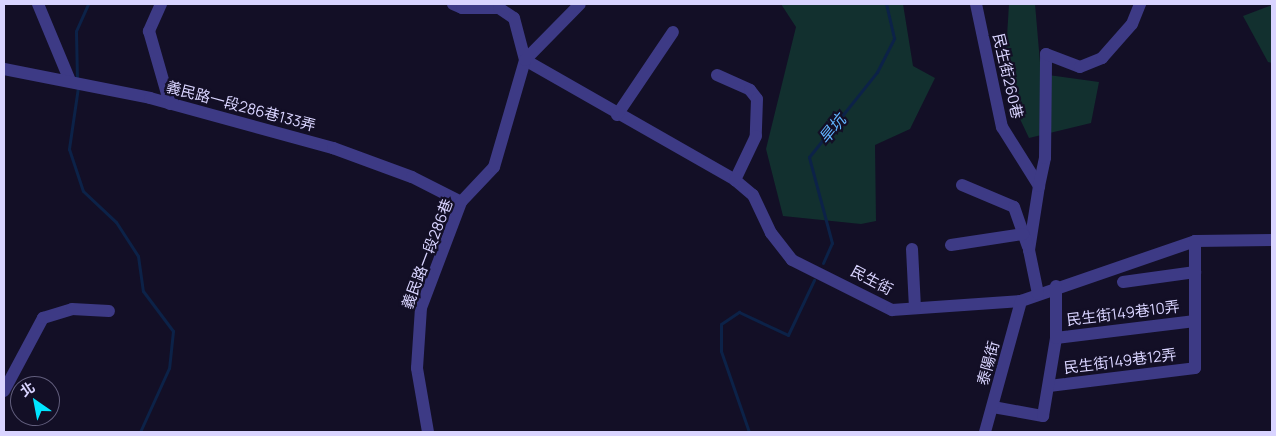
<!DOCTYPE html>
<html>
<head>
<meta charset="utf-8">
<style>
	body { margin:0 }
	#map { position:relative; width:1276px; height:436px; overflow:hidden; background:#130f26; font-family:Manrope,"Noto Sans TC",sans-serif }
	div>[style] { position:absolute }
	[style*='--x'] { left:calc(var(--x)*1px); top:calc(var(--y)*1px); width:calc(var(--w)*1px); rotate:calc(var(--a)*1deg) }
	.green>* { inset:0; background:#12302f }
	.stream>* { height:3px; margin:-1.5px; padding:0 1.5px; transform-origin:1.5px; border-radius:1.5px; background:#0c2248 }
	.minor>* { height:12px; margin:-6px; padding:0 6px; transform-origin:6px; border-radius:6px; background:#3d3a85 }
	span { translate:-50% -50%; white-space:nowrap; text-align:center; line-height:1.15; -webkit-text-stroke:4.5px #130f26; paint-order:stroke }
	.street-label { font-size:15px; color:#d9d4ff }
	.water-label { font-size:16px; color:#62b6ff; font-style:italic }
	.frame { position:absolute; inset:0; border:5px solid #d9d4ff; pointer-events:none }
	.north { position:absolute; left:10px; top:376px; width:50px; height:50px; box-sizing:border-box; background:#130f26; border:1px solid #625e7d; border-radius:50%; rotate:327deg; font-size:14px; font-weight:700; line-height:20px; text-align:center; color:#d9d4ff }
	.north::after { content:''; display:block; margin:auto; width:18px; height:22px; background:#00e5ff; clip-path:polygon(50% 0,100% 100%,50% 72%,0 100%) }
</style>
</head>
<body>
<div id="map">
	<div class="green">
		<i style="clip-path:polygon(781px 4px,903px 4px,913px 66px,935px 78px,910px 129px,875px 145px,876px 221px,861px 224px,783px 216px,766px 149px,796px 27px)"></i>
		<i style="clip-path:polygon(1009px 4px,1035px 4px,1041px 74px,1099px 82px,1091px 123px,1029px 138px,1004px 85px)"></i>
		<i style="clip-path:polygon(1272px 5px,1272px 63px,1268px 62px,1243px 16px)"></i>
	</div>
	<div class="stream">
		<i style="--x:77;--y:80;--w:49;--a:-91.2"></i>
		<i style="--x:76;--y:31;--w:30;--a:-66"></i>
		<i style="--x:78;--y:87;--w:63;--a:98.3"></i>
		<i style="--x:69;--y:149;--w:44;--a:71.6"></i>
		<i style="--x:83;--y:191;--w:45;--a:43.2"></i>
		<i style="--x:116;--y:222;--w:40;--a:57.1"></i>
		<i style="--x:138;--y:256;--w:35;--a:82"></i>
		<i style="--x:143;--y:291;--w:50;--a:53.1"></i>
		<i style="--x:173;--y:331;--w:37;--a:96"></i>
		<i style="--x:169;--y:368;--w:70;--a:114.4"></i>
		<i style="--x:823;--y:263;--w:22;--a:-66"></i>
		<i style="--x:832;--y:243;--w:89;--a:-105"></i>
		<i style="--x:809;--y:157;--w:109;--a:-51.3"></i>
		<i style="--x:877;--y:72;--w:38;--a:-63"></i>
		<i style="--x:894;--y:38;--w:35;--a:-103"></i>
		<i style="--x:749;--y:432;--w:86;--a:-109.1"></i>
		<i style="--x:721;--y:351;--w:27;--a:-90"></i>
		<i style="--x:721;--y:324;--w:22;--a:-34"></i>
		<i style="--x:739;--y:312;--w:54;--a:25.1"></i>
		<i style="--x:788;--y:335;--w:61;--a:-64.7"></i>
	</div>
	<div class="minor">
		<i style="--x:38;--y:4;--w:83;--a:67.4"></i>
		<i style="--x:161;--y:4;--w:30;--a:114"></i>
		<i style="--x:149;--y:31;--w:76;--a:74"></i>
		<i style="--x:453;--y:4;--w:10;--a:24"></i>
		<i style="--x:462;--y:8;--w:37;--a:0"></i>
		<i style="--x:499;--y:8;--w:18;--a:34"></i>
		<i style="--x:514;--y:18;--w:43;--a:75.3"></i>
		<i style="--x:525;--y:60;--w:242;--a:29.7"></i>
		<i style="--x:735;--y:180;--w:23;--a:40"></i>
		<i style="--x:753;--y:195;--w:42;--a:64.7"></i>
		<i style="--x:771;--y:233;--w:34;--a:52"></i>
		<i style="--x:792;--y:260;--w:112;--a:26.6"></i>
		<i style="--x:892;--y:310;--w:129;--a:-4"></i>
		<i style="--x:1021;--y:301;--w:184;--a:-19"></i>
		<i style="--x:1195;--y:241;--w:77;--a:-0.7"></i>
		<i style="--x:976;--y:4;--w:126;--a:78.1"></i>
		<i style="--x:1002;--y:127;--w:70;--a:57.9"></i>
		<i style="--x:1039;--y:186;--w:65;--a:98.9"></i>
		<i style="--x:1029;--y:250;--w:45;--a:78.4"></i>
		<i style="--x:4;--y:69;--w:149;--a:11.2"></i>
		<i style="--x:150;--y:98;--w:190;--a:15.3"></i>
		<i style="--x:333;--y:148;--w:84;--a:20.2"></i>
		<i style="--x:412;--y:177;--w:55;--a:27"></i>
		<i style="--x:717;--y:75;--w:36;--a:24"></i>
		<i style="--x:750;--y:90;--w:11;--a:52"></i>
		<i style="--x:757;--y:99;--w:37;--a:92"></i>
		<i style="--x:756;--y:136;--w:49;--a:115.5"></i>
		<i style="--x:617;--y:115;--w:100;--a:-56"></i>
		<i style="--x:962;--y:185;--w:56;--a:22.9"></i>
		<i style="--x:1014;--y:207;--w:42;--a:70.7"></i>
		<i style="--x:1039;--y:186;--w:29;--a:-78"></i>
		<i style="--x:1045;--y:158;--w:104;--a:-89.4"></i>
		<i style="--x:1046;--y:54;--w:36;--a:21"></i>
		<i style="--x:1080;--y:67;--w:24;--a:-22"></i>
		<i style="--x:1102;--y:58;--w:45;--a:-48.6"></i>
		<i style="--x:1132;--y:24;--w:22;--a:-68"></i>
		<i style="--x:951;--y:245;--w:73;--a:-8.7"></i>
		<i style="--x:912;--y:249;--w:59;--a:87.1"></i>
		<i style="--x:1123;--y:282;--w:73;--a:-7.9"></i>
		<i style="--x:1056;--y:338;--w:140;--a:-7"></i>
		<i style="--x:1049;--y:386;--w:147;--a:-7"></i>
		<i style="--x:1195;--y:368;--w:127;--a:-90"></i>
		<i style="--x:4;--y:391;--w:83;--a:-61.9"></i>
		<i style="--x:43;--y:318;--w:30;--a:-17"></i>
		<i style="--x:72;--y:309;--w:37;--a:3"></i>
		<i style="--x:993;--y:407;--w:51;--a:10.2"></i>
		<i style="--x:1043;--y:416;--w:79;--a:-80.5"></i>
		<i style="--x:1056;--y:338;--w:52;--a:-90"></i>
		<i style="--x:428;--y:432;--w:65;--a:-99.8"></i>
		<i style="--x:417;--y:368;--w:60;--a:-86.2"></i>
		<i style="--x:421;--y:308;--w:113;--a:-69.3"></i>
		<i style="--x:461;--y:202;--w:48;--a:-46.7"></i>
		<i style="--x:494;--y:167;--w:111;--a:-73.8"></i>
		<i style="--x:525;--y:60;--w:78;--a:-45.5"></i>
		<i style="--x:985;--y:432;--w:136;--a:-74.6"></i>
	</div>
	<div class="street-label">
		<span style="left:1008px;top:76px;rotate:77deg">民生街260巷</span>
		<span style="left:241px;top:106px;rotate:15deg">義民路一段286巷133弄</span>
		<span style="left:427px;top:254px;rotate:-69deg">義民路一段286巷</span>
		<span style="left:872px;top:280px;rotate:28deg">民生街</span>
		<span style="left:1123px;top:313px;rotate:-7deg">民生街149巷10弄</span>
		<span style="left:1120px;top:361px;rotate:-7deg">民生街149巷12弄</span>
		<span style="left:988px;top:363px;rotate:-75deg">泰陽街</span>
	</div>
	<div class="water-label">
		<span style="left:832px;top:129px;rotate:-51deg">旱坑</span>
	</div>
	<div class="frame"></div>
	<div class="north">北</div>
</div>
</body>
</html>
